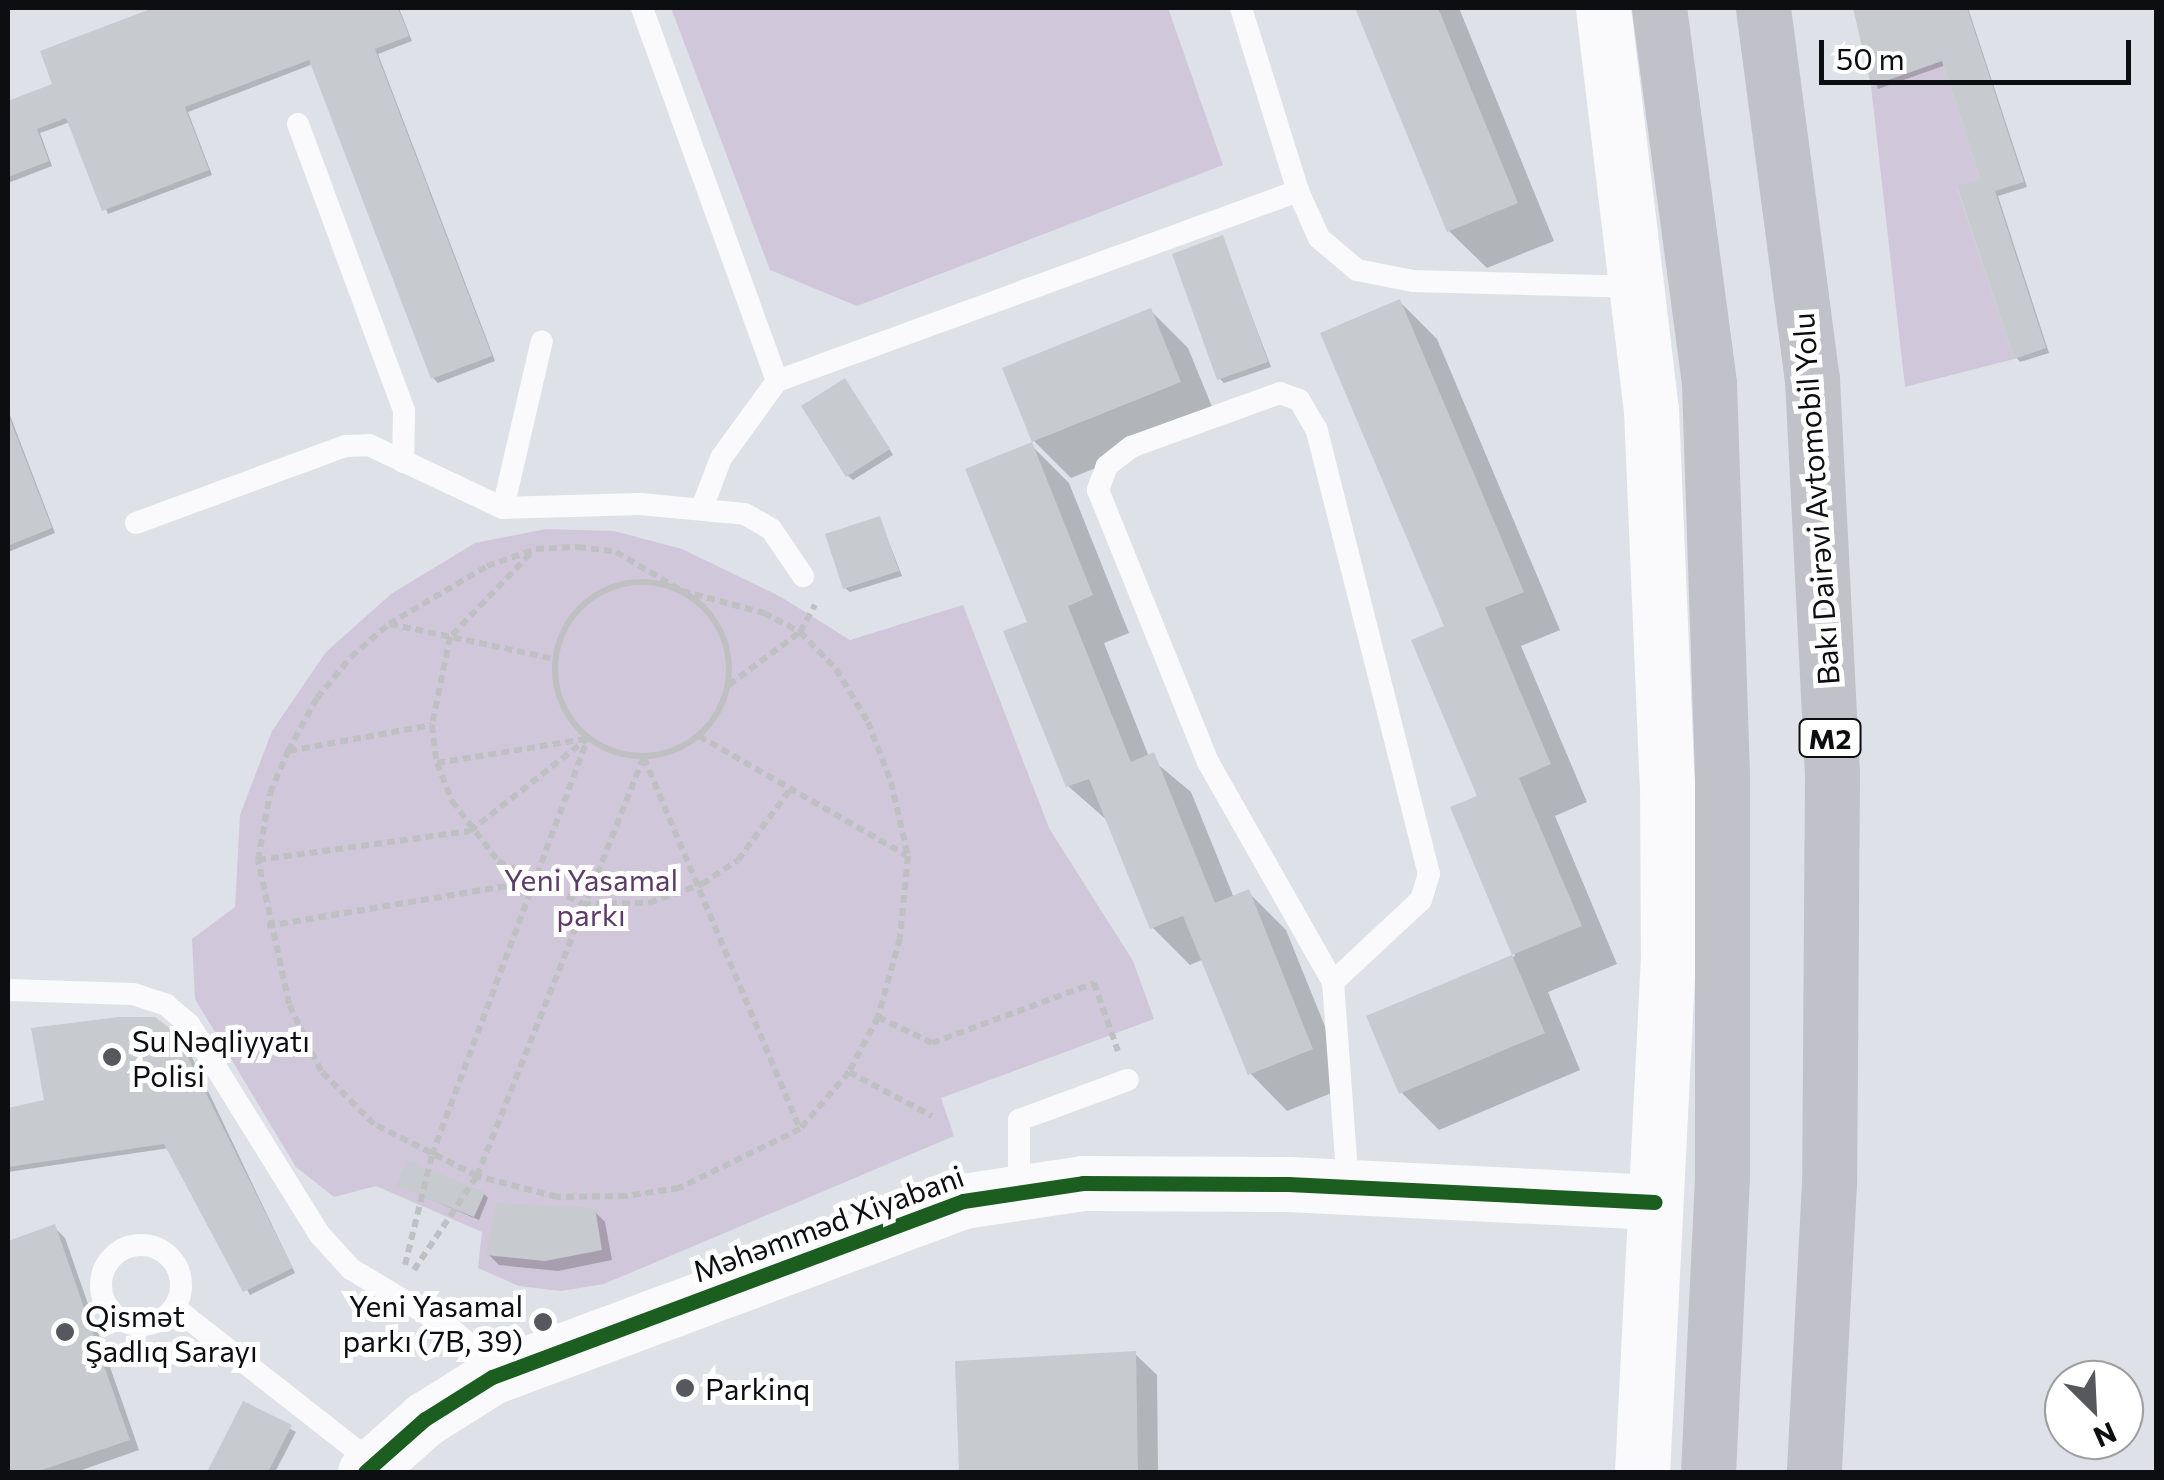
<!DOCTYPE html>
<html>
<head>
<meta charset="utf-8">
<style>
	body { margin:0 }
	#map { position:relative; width:2164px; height:1480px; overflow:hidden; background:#dee1e8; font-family:Commissioner,sans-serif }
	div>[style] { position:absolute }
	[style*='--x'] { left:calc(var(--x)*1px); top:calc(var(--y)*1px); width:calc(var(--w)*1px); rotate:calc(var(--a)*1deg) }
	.green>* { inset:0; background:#d1c7da }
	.shadow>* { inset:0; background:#0003 }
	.building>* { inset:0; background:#c7cacf }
	.path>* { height:6px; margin-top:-3px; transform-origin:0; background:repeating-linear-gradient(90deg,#bfc0c2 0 8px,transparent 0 13px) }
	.path>.ring { margin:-3px; padding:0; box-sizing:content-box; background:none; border:6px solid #bfc0c2; border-radius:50% }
	.service>* { height:22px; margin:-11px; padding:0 11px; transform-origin:11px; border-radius:11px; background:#fafafc }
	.service>.ring { margin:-11px; padding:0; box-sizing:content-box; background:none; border:22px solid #fafafc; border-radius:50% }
	.tertiary>* { height:55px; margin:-27.5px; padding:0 27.5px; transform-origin:27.5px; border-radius:27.5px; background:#fafafc }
	.secondary>* { height:55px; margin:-27.5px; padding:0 27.5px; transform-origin:27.5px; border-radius:27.5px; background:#fafafc }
	.motorway>* { height:55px; margin:-27.5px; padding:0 27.5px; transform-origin:27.5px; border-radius:27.5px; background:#c1c1c9 }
	.cycleway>* { height:15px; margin:-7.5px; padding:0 7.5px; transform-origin:7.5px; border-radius:7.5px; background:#1b5e20 }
	.dots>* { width:28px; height:28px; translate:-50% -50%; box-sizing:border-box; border:5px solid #fff; border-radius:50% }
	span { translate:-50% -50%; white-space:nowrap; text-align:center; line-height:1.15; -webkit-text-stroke:10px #fff; paint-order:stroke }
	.shield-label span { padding:2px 8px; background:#fff; border:2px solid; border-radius:8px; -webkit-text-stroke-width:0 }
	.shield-label { font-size:28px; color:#0d0e12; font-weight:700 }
	.street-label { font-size:30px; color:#0d0e12 }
	.park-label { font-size:30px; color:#5c3c67 }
	.poi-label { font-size:30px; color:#0d0e12 }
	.left { translate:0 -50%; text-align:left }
	.right { translate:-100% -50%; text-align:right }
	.frame { position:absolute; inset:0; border:10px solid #0d0e12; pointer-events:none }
	.north { position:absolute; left:2044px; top:1360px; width:100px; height:100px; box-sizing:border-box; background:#fff; border:2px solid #9e9fa0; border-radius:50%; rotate:156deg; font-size:28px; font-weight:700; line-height:40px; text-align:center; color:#0d0e12 }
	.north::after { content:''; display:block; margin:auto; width:35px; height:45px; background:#56585d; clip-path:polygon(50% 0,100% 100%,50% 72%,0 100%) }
	.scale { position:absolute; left:1819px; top:40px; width:312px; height:45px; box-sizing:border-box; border:5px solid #0d0e12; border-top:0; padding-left:12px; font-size:30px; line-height:35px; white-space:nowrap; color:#0d0e12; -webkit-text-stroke:8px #fff; paint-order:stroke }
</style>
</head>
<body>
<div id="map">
	<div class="green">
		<i style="clip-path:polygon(671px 8px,1168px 8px,1223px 165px,857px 306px,770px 270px)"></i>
		<i style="clip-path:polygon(1942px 61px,1980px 179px,1957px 188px,2014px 359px,1905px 387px,1871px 86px)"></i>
		<i style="clip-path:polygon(546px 529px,614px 531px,682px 549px,781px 597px,850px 640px,963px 605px,1049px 828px,1133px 961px,1154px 1019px,941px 1098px,954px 1136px,604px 1284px,561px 1291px,519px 1286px,478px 1268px,482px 1232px,376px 1186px,334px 1197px,296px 1167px,195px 999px,192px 939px,235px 907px,240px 815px,272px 731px,326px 652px,391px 594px,475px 543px)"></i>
	</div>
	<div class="shadow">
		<i style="clip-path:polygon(160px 8px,399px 8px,412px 41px,378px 54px,495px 361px,438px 383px,433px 378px,313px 64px,188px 112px,212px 175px,108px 214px,70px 122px,40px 133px,52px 166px,8px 183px,8px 104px,55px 85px,43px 52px)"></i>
		<i style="clip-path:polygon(1358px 8px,1459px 8px,1554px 241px,1487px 268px,1449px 231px)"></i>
		<i style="clip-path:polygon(1855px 8px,1968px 8px,2027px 187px,1998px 196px,2049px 353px,2020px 362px,2016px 357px,1984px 180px,1946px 65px,1878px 89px)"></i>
		<i style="clip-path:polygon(1222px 238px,1271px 367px,1224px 383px,1220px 379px)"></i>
		<i style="clip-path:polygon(1400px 302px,1437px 339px,1560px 630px,1521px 646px,1587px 802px,1555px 816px,1617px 964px,1548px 992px,1580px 1070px,1439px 1130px,1401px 1092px,1370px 1018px,1515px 956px,1453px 809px,1480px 797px,1447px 627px)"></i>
		<i style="clip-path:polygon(1151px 311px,1188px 348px,1217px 419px,1071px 478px,1034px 441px)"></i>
		<i style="clip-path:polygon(849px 386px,893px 455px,853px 480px,848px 476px)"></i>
		<i style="clip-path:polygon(8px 410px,55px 533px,8px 552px)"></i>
		<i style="clip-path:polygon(1031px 445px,1069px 483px,1129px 633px,1104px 643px,1149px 757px,1191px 792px,1234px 898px,1248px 892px,1286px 930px,1349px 1086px,1287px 1111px,1250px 1073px,1204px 959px,1190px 965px,1152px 927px,1109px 822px,1068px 786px,1030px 624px)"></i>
		<i style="clip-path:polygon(880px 519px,902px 576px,850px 592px,845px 588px)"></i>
		<i style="clip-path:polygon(175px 1035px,187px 1047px,295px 1273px,250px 1295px,169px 1148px,8px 1172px,8px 1110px,47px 1102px)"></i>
		<i style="clip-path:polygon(399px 1186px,484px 1194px,488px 1198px,479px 1220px)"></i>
		<i style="clip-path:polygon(594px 1211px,605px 1222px,612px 1260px,558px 1271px,499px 1265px,488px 1254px)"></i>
		<i style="clip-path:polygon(54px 1227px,65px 1238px,139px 1450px,76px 1472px,11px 1472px,8px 1243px)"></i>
		<i style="clip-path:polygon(1135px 1354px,1157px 1375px,1158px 1472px,961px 1472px,957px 1363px)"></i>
		<i style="clip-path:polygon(244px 1404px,296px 1432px,275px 1472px,210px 1472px)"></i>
	</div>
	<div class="building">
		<i style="clip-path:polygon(153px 8px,398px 8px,409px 36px,375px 49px,492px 356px,431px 379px,309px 60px,185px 107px,209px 170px,102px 211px,66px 118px,37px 129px,49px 161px,8px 177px,8px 101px,52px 84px,40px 51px)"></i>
		<i style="clip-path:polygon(1355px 8px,1438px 8px,1518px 203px,1447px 232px)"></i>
		<i style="clip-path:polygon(1853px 8px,1967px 8px,2024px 182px,1995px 191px,2046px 348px,2014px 359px,1957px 187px,1980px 179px,1942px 61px,1871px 86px)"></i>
		<i style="clip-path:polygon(1223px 235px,1268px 362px,1217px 380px,1172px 254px)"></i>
		<i style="clip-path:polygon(1400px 299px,1524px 592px,1485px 608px,1551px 764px,1519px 778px,1582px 926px,1512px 955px,1545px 1033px,1399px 1094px,1366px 1016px,1512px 955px,1450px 807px,1477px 796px,1411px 640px,1444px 626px,1320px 333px)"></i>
		<i style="clip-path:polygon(1151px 308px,1181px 382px,1032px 442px,1093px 595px,1068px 606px,1131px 762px,1154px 752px,1215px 903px,1249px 889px,1313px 1049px,1248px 1075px,1183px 916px,1150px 929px,1089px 779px,1066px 787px,1003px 631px,1027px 622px,965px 469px,1032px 442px,1002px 368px)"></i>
		<i style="clip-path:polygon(845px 378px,890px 449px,846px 477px,801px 406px)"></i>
		<i style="clip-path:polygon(8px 414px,52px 528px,8px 546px)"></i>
		<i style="clip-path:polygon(880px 516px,899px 571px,843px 589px,825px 534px)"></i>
		<i style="clip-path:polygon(118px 1017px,155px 1017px,176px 1033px,293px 1268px,243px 1292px,164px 1144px,8px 1167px,8px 1108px,44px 1100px,31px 1028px)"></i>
		<i style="clip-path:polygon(407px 1160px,485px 1192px,474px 1217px,396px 1186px)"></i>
		<i style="clip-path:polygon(496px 1203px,595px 1208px,602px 1250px,545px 1261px,486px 1255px)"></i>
		<i style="clip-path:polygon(55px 1224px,130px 1440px,36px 1472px,8px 1472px,8px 1241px)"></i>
		<i style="clip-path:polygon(1136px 1351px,1138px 1472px,959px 1472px,955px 1361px)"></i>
		<i style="clip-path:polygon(243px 1401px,292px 1425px,268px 1472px,207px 1472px)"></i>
	</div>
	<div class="path">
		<i style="--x:578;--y:547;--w:38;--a:7"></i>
		<i style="--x:616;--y:552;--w:77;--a:30.6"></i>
		<i style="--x:682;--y:591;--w:85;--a:15"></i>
		<i style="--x:764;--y:613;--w:41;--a:27.8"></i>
		<i style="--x:800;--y:632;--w:52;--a:45.8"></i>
		<i style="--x:836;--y:669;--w:62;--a:58.9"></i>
		<i style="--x:868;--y:722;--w:64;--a:69"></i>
		<i style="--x:891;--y:782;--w:76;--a:77.1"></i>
		<i style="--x:908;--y:856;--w:82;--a:95.6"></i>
		<i style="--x:900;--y:938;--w:82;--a:105.6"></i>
		<i style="--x:878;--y:1017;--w:62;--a:117.8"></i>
		<i style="--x:849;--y:1072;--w:75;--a:130.7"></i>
		<i style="--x:800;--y:1129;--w:135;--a:154"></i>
		<i style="--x:679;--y:1188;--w:54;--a:171.4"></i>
		<i style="--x:626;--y:1196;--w:69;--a:179.2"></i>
		<i style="--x:557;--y:1197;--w:83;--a:-165.3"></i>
		<i style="--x:477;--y:1176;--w:115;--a:-153.2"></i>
		<i style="--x:374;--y:1124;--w:75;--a:-135"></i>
		<i style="--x:321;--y:1071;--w:74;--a:-115.5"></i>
		<i style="--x:289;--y:1004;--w:147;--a:-102.1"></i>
		<i style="--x:258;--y:860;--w:68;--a:-79.8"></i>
		<i style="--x:270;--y:793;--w:46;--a:-66.8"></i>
		<i style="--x:288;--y:751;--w:60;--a:-61.3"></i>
		<i style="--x:317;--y:698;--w:53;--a:-50.3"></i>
		<i style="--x:351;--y:657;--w:50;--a:-41"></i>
		<i style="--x:389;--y:624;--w:114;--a:-30.6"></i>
		<i style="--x:487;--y:566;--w:52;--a:-19.1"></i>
		<i style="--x:536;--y:549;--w:42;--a:-2.7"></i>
		<i style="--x:530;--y:554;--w:115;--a:133.9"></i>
		<i style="--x:450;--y:637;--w:90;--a:101.6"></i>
		<i style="--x:432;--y:725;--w:38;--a:83"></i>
		<i style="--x:437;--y:763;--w:41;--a:68.5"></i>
		<i style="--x:452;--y:801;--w:76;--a:52.5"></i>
		<i style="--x:498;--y:861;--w:95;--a:26.8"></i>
		<i style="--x:583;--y:904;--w:66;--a:-0.9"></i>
		<i style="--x:649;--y:903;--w:56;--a:-19.7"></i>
		<i style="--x:702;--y:884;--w:43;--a:-33.7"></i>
		<i style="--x:738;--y:860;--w:86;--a:-53.5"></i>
		<i class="ring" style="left:555px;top:582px;width:168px;height:168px"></i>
		<i style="--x:390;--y:624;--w:168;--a:12"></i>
		<i style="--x:729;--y:685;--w:89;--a:-36.7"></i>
		<i style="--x:800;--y:632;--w:31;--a:-61"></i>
		<i style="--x:699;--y:736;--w:239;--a:29.9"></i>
		<i style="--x:289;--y:751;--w:145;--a:-10.3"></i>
		<i style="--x:644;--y:758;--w:402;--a:67.2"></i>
		<i style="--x:437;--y:763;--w:151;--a:-9.2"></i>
		<i style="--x:258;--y:860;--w:214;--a:-7.8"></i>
		<i style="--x:470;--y:831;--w:149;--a:-38.2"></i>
		<i style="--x:267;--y:926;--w:266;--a:-9.5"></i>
		<i style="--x:878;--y:1017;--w:60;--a:25.7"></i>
		<i style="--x:932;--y:1043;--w:173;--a:-20.3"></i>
		<i style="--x:1094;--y:983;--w:72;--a:70.6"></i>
		<i style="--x:849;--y:1072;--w:94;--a:27.9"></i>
		<i style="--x:405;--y:1265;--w:113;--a:-76.2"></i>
		<i style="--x:432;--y:1155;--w:445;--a:-69.5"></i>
		<i style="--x:414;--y:1270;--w:113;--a:-56.2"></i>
		<i style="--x:477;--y:1176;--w:451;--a:-68.3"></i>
	</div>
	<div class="service">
		<i style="--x:642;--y:8;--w:397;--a:70.1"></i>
		<i style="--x:777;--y:381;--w:555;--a:-20.04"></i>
		<i style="--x:1298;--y:191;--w:51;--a:65.9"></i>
		<i style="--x:1319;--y:238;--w:50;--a:40.1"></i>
		<i style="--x:1357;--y:270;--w:57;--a:11.1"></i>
		<i style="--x:1413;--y:281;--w:227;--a:1.5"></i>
		<i style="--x:1241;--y:8;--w:192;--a:72.7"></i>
		<i style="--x:298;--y:124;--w:306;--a:69.7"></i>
		<i style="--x:404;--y:411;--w:51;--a:91.1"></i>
		<i style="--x:503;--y:508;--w:171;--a:-76.9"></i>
		<i style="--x:702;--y:508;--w:53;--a:-69.2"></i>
		<i style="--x:721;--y:458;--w:95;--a:-54"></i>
		<i style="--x:136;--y:523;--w:223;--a:-20.2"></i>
		<i style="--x:345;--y:446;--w:24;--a:-2"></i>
		<i style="--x:369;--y:445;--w:148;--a:25.2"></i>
		<i style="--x:503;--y:508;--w:137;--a:-1.7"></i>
		<i style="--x:640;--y:504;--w:105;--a:5.4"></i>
		<i style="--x:745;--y:514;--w:30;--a:30"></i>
		<i style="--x:771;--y:529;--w:57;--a:55.8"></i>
		<i style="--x:1333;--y:982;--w:120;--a:-43"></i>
		<i style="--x:1421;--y:900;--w:27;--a:-73"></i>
		<i style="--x:1429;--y:874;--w:459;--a:-104.2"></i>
		<i style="--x:1316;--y:429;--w:34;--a:-120"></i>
		<i style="--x:1299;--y:400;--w:20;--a:-160"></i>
		<i style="--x:1280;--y:393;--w:158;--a:160.1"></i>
		<i style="--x:1131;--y:447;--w:31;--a:142"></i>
		<i style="--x:1107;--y:466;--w:26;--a:111"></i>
		<i style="--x:1098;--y:490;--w:293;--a:68"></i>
		<i style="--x:1208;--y:762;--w:253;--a:60.4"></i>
		<i style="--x:1333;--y:982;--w:206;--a:85.8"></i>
		<i style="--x:8;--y:990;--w:125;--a:1.8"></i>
		<i style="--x:133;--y:994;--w:35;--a:18"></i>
		<i style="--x:166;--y:1005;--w:30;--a:40"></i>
		<i style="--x:189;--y:1024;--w:248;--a:58.2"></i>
		<i style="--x:320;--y:1235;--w:46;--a:47.6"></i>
		<i style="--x:351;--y:1269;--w:115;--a:30.8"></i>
		<i style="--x:450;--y:1328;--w:34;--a:40"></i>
		<i style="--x:476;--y:1350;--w:31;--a:59"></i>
		<i style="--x:1019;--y:1189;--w:69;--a:-90"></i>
		<i style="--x:1019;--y:1120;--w:116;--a:-20.2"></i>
		<i class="ring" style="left:101px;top:1245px;width:58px;height:58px"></i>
		<i style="--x:175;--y:1308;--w:251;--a:38.1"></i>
	</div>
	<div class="tertiary">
		<i style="--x:365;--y:1472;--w:80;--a:-41.5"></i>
		<i style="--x:425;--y:1419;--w:79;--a:-32.1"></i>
		<i style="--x:492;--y:1377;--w:503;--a:-20.49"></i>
		<i style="--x:963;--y:1201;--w:121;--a:-8.5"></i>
		<i style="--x:1083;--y:1183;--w:205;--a:0.3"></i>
		<i style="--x:1288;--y:1184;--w:367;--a:2.8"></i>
	</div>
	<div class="secondary">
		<i style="--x:1603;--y:8;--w:404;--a:83.2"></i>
		<i style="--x:1651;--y:409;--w:374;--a:87.6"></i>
		<i style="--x:1667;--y:783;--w:173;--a:89.7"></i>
		<i style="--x:1668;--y:956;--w:517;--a:92.88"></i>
	</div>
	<div class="motorway">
		<i style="--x:1659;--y:8;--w:378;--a:82.4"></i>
		<i style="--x:1709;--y:383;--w:392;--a:88.1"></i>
		<i style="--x:1722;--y:775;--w:402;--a:90"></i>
		<i style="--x:1722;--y:1177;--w:295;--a:92.7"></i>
		<i style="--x:1763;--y:8;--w:374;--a:82.5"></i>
		<i style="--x:1812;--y:379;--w:394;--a:87.1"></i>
		<i style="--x:1832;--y:772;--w:411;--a:90.4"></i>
		<i style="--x:1829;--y:1183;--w:289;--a:93"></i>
	</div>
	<div class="cycleway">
		<i style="--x:365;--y:1472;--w:80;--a:-41.5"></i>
		<i style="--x:425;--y:1419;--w:79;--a:-32.1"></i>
		<i style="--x:492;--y:1377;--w:503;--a:-20.49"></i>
		<i style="--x:963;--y:1201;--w:121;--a:-8.5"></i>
		<i style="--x:1083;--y:1183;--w:205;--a:0.3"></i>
		<i style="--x:1288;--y:1184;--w:367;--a:2.8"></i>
	</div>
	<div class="dots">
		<i style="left:112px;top:1057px;background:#56585d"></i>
		<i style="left:543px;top:1322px;background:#56585d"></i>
		<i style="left:65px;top:1332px;background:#56585d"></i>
		<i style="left:685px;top:1388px;background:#56585d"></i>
	</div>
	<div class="shield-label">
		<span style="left:1830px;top:738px">M2</span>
	</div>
	<div class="street-label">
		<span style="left:1815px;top:499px;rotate:-94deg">Bakı Dairəvi Avtomobil Yolu</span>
		<span style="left:828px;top:1223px;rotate:-20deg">Məhəmməd Xiyabani</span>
	</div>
	<div class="park-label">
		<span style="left:591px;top:896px">Yeni Yasamal<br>parkı</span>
	</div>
	<div class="poi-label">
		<span class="left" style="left:132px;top:1057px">Su Nəqliyyatı<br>Polisi</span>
		<span class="right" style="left:523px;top:1322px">Yeni Yasamal<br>parkı (7B, 39)</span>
		<span class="left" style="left:85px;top:1332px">Qismət<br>Şadlıq Sarayı</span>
		<span class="left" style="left:705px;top:1388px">Parkinq</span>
	</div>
	<div class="frame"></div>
	<div class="north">N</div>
	<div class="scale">50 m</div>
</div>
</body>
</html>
